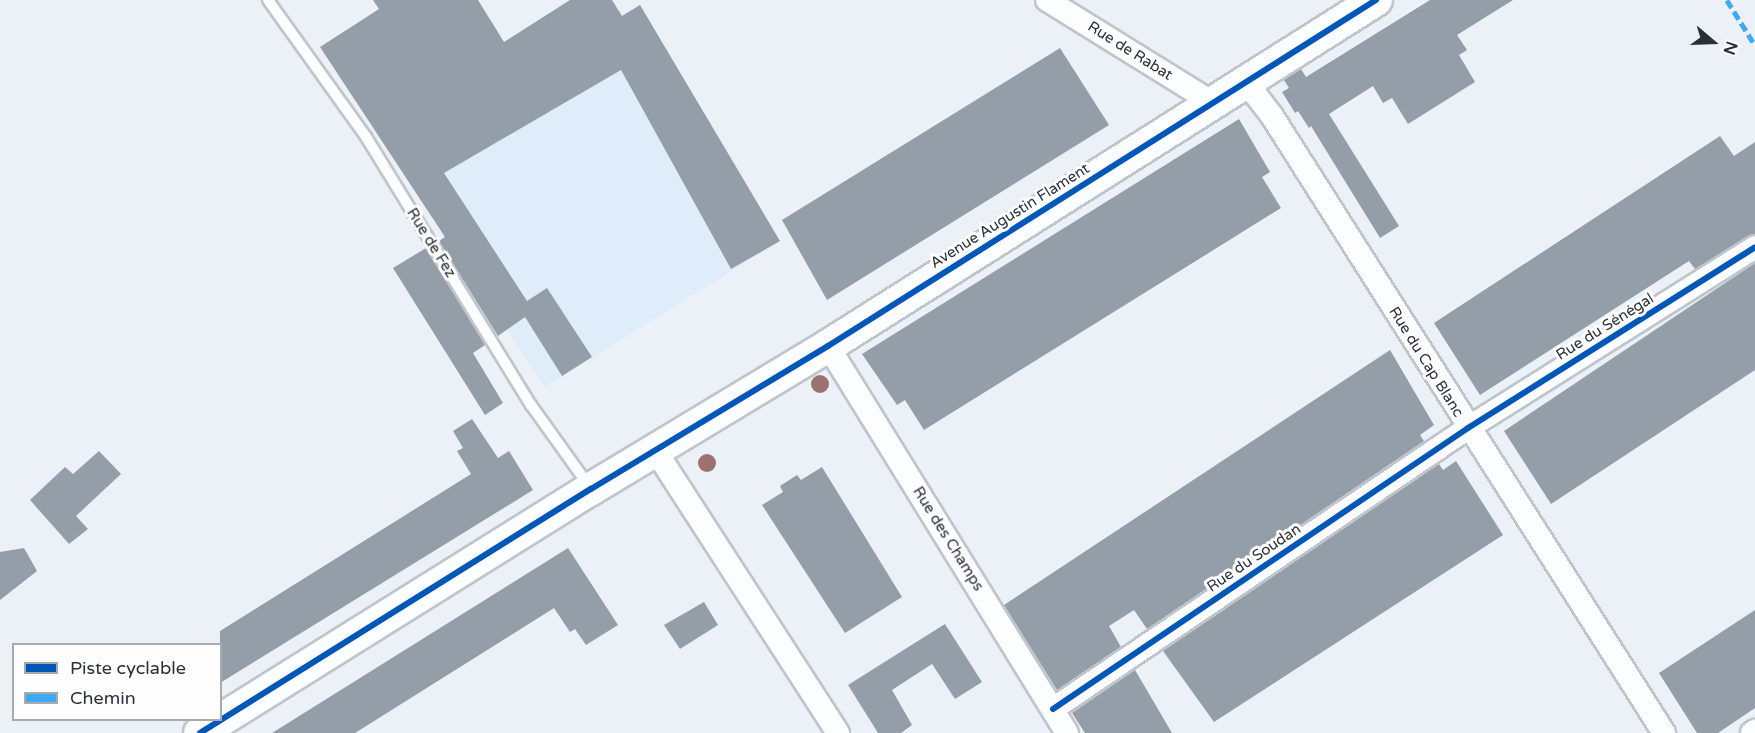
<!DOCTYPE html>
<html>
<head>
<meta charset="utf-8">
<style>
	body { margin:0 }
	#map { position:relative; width:1755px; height:733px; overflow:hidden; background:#ebf1f7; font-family:"Varela Round",sans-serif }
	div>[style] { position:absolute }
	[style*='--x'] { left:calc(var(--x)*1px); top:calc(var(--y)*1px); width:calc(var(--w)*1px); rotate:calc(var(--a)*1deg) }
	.built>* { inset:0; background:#dfedfb }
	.building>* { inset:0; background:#939ea9 }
	.roads { filter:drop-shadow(2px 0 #bfc5cb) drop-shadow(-2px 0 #bfc5cb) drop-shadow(0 2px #bfc5cb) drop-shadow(0 -2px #bfc5cb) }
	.lane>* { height:10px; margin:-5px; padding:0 5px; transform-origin:5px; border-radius:5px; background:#fcfdfe }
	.street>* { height:22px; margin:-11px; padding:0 11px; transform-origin:11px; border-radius:11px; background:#fcfdfe }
	.secondary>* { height:32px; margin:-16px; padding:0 16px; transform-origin:16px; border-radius:16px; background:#fcfdfe }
	.quiet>* { height:4.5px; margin-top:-2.25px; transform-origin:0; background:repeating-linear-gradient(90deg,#3fa9f5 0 9px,transparent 0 13.5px) }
	.cycleway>* { height:6px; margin:-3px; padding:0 3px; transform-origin:3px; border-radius:3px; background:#0057b8 }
	.trees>* { width:18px; height:18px; margin:-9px; border-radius:50%; background:#9d716f }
	span { translate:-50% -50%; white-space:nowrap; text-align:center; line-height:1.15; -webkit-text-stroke:6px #fdfdfd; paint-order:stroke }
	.street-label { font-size:15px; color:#293038 }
	.legend { position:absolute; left:12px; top:643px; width:210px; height:78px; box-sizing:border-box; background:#fdfdfd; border:2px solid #a8abae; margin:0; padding:8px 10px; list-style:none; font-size:18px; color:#293038 }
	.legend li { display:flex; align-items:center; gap:12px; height:30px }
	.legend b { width:30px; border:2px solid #a8abae }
	.north { position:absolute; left:1683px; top:12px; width:60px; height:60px; -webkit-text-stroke:4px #fdfdfd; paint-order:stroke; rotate:109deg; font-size:16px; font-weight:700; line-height:24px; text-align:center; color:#293038 }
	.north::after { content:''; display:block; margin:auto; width:21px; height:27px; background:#293038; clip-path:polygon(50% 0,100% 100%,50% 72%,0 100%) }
</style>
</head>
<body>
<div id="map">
	<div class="built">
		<i style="clip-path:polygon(570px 0,612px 0,622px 15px,640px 5px,780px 241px,545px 387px,372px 126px)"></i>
	</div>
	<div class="building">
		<i style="clip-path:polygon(373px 0,478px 0,504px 42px,570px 0,612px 0,622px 16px,640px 5px,780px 241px,731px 269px,621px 70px,444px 173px,527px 301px,547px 288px,592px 357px,562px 376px,525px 317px,498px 336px,439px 241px,445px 237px,320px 47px,379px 9px)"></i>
		<i style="clip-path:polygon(1430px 0,1513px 0,1457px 35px,1467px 50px,1459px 55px,1475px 82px,1408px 124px,1392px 98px,1383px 103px,1373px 86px,1329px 114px,1399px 226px,1380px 238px,1311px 126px,1309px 128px,1298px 111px,1295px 113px,1282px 92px,1289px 88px,1284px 80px,1301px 69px,1306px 77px)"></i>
		<i style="clip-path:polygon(1060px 48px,1109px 125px,827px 300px,782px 220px)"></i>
		<i style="clip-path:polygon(1239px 119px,1270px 172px,1262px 177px,1281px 208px,924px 430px,905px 400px,897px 405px,862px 354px)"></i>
		<i style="clip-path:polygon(1720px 136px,1734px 156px,1755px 142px,1755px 234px,1695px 269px,1689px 261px,1480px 395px,1434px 323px)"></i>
		<i style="clip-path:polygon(426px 248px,485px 345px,473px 353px,503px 403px,485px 415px,393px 268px)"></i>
		<i style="clip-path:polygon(1755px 263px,1755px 370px,1551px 504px,1504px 431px)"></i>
		<i style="clip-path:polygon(1390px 350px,1434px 425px,1420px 435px,1424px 441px,1147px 629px,1134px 610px,1109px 626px,1121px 647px,1057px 690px,1004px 605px)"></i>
		<i style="clip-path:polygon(472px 419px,498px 458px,509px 451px,533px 490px,220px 683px,220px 631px,471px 474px,457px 451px,463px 448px,453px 431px)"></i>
		<i style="clip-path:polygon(99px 451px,121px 474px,76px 516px,88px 529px,69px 544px,30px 500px,65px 467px,73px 474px)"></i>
		<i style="clip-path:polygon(1456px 461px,1503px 535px,1214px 722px,1163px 651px,1439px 464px,1443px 470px)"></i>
		<i style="clip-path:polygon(822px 467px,902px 597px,845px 633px,762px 505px,783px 492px,780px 486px,797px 475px,801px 480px)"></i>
		<i style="clip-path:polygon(24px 548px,37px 571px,0 600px,0 552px)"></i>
		<i style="clip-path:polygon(568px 548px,618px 625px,586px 645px,575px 629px,570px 632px,554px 608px,355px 733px,272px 733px)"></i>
		<i style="clip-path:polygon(704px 602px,718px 625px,680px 649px,664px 625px)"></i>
		<i style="clip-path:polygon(1755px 610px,1755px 708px,1718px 733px,1697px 733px,1659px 673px)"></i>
		<i style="clip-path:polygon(945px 624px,982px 682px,955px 699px,932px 664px,892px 690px,912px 725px,901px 733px,878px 733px,848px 685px)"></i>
		<i style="clip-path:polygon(1135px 670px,1172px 733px,1085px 733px,1072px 713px)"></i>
	</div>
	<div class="roads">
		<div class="lane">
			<i style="--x:268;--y:0;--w:168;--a:54.4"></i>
			<i style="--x:366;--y:137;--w:315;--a:58.4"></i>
			<i style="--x:531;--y:405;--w:100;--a:54.4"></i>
		</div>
		<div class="street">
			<i style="--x:1047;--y:0;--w:195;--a:31.8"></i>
			<i style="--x:1246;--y:82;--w:43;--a:52.6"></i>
			<i style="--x:1272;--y:116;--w:731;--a:57.57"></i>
			<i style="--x:828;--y:346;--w:455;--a:58.3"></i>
			<i style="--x:655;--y:450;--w:337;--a:57.1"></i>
			<i style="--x:1053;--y:709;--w:501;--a:-34.1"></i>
			<i style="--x:1468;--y:428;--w:339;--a:-32.2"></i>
			<i style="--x:1752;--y:733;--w:4;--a:-34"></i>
		</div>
		<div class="secondary">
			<i style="--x:200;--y:733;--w:461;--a:-32"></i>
			<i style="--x:591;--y:489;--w:277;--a:-31.1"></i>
			<i style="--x:828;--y:346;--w:648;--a:-32.27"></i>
		</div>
	</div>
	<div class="quiet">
		<i style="--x:1727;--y:0;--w:53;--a:58.1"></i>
	</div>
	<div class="cycleway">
		<i style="--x:1053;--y:709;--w:501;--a:-34.1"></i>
		<i style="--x:1468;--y:428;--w:339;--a:-32.2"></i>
		<i style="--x:200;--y:733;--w:461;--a:-32"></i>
		<i style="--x:591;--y:489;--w:277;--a:-31.1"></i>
		<i style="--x:828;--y:346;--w:648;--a:-32.27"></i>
	</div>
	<div class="trees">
		<i style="left:820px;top:384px"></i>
		<i style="left:707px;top:463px"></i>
	</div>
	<div class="street-label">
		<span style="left:1130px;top:51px;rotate:32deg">Rue de Rabat</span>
		<span style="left:1010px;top:216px;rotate:-32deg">Avenue Augustin Flament</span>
		<span style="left:431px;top:243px;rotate:58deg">Rue de Fez</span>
		<span style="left:1605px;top:327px;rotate:-32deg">Rue du Sénégal</span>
		<span style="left:1426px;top:362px;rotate:58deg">Rue du Cap Blanc</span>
		<span style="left:948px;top:539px;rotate:58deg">Rue des Champs</span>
		<span style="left:1254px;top:558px;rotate:-34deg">Rue du Soudan</span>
	</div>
	<ul class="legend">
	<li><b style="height:8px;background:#0057b8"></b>Piste cyclable</li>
	<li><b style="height:8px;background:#3fa9f5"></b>Chemin</li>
	</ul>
	<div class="north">N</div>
</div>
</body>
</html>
